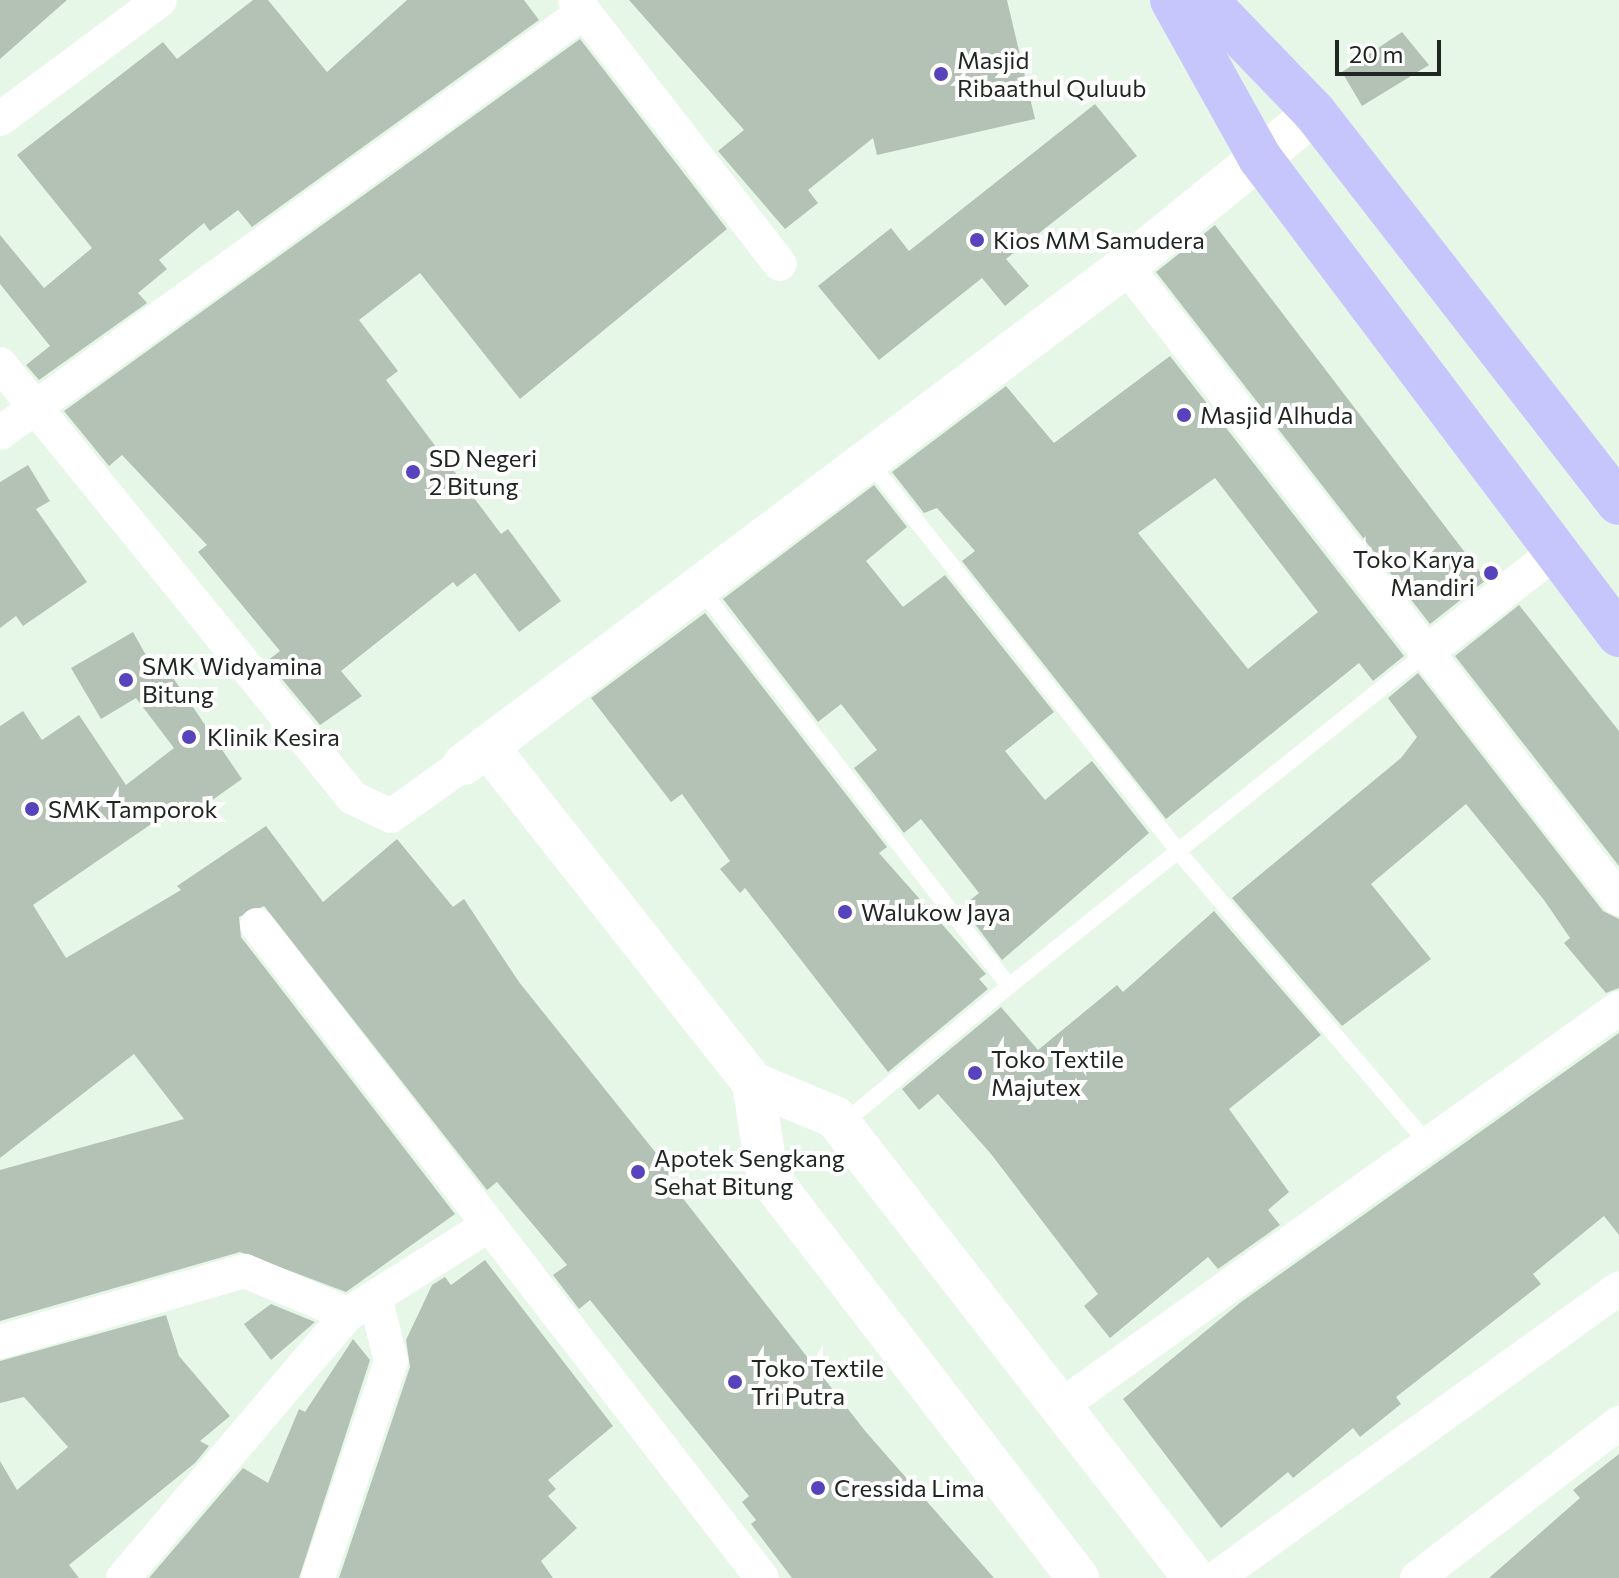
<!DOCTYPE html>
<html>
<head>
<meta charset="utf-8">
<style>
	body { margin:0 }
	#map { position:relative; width:1619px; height:1578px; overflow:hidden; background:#e6f7e8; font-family:Commissioner,sans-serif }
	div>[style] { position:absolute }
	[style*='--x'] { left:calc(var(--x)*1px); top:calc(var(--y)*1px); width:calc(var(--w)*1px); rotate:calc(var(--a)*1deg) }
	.building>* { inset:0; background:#b3c2b5 }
	.service>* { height:16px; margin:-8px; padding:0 8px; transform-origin:8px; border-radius:8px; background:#fff }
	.minor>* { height:34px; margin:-17px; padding:0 17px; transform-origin:17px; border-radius:17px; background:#fff }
	.tertiary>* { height:42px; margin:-21px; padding:0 21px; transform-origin:21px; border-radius:21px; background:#fff }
	.trunk>* { height:44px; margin:-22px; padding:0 22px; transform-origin:22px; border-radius:22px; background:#c6c6fc }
	.dots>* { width:22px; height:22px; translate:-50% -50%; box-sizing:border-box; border:4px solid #fff; border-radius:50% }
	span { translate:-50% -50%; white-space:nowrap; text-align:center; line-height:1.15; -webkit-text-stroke:8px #fff; paint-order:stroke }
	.poi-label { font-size:24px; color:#202621 }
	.left { translate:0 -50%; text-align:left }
	.right { translate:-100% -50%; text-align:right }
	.scale { position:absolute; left:1335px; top:40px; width:106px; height:36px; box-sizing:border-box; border:4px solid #202621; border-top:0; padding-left:10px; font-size:24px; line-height:28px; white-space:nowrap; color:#202621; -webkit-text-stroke:6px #fff; paint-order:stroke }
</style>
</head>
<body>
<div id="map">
	<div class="building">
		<i style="clip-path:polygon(0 0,67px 0,0 59px)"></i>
		<i style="clip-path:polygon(253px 0,268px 0,327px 72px,407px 0,524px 0,539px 20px,252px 227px,238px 210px,210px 231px,204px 223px,159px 260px,167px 269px,138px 293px,147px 303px,39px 380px,26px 365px,50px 346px,0 284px,0 235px,44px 288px,92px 248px,17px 155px,163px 42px,177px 59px)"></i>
		<i style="clip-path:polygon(629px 0,1007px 0,1035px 119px,877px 155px,873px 138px,808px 190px,818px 203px,785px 229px,718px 151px,744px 130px)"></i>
		<i style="clip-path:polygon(1402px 32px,1429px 65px,1362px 106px,1342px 72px)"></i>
		<i style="clip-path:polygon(580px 39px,727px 229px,520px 399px,420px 273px,359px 320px,398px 371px,386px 380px,501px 534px,508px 529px,561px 601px,519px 632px,475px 573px,457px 587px,453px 582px,341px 671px,362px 696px,320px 725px,267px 661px,280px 651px,198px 552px,207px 545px,122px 455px,109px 466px,64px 411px)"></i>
		<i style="clip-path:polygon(1095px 104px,1137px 156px,1006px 259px,1029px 286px,1005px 306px,982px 278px,879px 360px,818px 286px,891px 228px,909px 251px)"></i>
		<i style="clip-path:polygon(1215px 225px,1486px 580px,1430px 624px,1156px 272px)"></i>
		<i style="clip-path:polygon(evenodd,1170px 356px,1404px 656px,1373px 681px,1359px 663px,1166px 819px,962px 561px,975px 551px,937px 508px,924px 513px,892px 472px,1006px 386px,1054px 443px,1170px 356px,1215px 478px,1318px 612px,1248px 669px,1138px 533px,1215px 478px)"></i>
		<i style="clip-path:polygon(28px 465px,50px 501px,36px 509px,87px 582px,23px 626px,16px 616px,0 628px,0 482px)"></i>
		<i style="clip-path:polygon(874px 485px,907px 527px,866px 561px,903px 607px,945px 575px,1054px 712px,1005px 751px,1045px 800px,1092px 761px,1149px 833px,1002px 960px,962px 907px,979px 893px,921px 819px,904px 833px,854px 768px,877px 750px,841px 704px,818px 722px,723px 599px)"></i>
		<i style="clip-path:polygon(1519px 605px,1619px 731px,1619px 866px,1455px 656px)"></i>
		<i style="clip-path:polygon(705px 613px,887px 847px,879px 853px,986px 974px,979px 979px,988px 989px,888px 1072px,745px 888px,740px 893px,720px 869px,730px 861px,682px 794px,671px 802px,591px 698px)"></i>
		<i style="clip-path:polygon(133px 632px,157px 675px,167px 669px,242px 779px,194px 813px,185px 801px,33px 905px,66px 958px,181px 890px,177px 886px,266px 826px,323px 902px,397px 839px,453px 907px,464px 899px,519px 982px,672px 1173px,667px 1178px,866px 1432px,994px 1578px,792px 1578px,751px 1524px,756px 1520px,742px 1502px,749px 1496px,590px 1300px,579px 1309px,553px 1275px,567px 1265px,497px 1182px,487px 1190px,264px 906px,239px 917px,241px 937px,455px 1214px,346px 1292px,240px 1252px,0 1321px,0 1170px,184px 1119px,134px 1054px,0 1158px,0 726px,23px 711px,42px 740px,79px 715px,126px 785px,174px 748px,136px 698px,101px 719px,71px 668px)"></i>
		<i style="clip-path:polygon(1418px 673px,1603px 911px,1619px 919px,1619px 988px,1606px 993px,1564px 943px,1570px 938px,1544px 900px,1466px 804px,1371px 884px,1431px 959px,1342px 1026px,1232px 898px,1401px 758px,1417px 737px,1388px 698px)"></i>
		<i style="clip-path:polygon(1214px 911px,1321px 1035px,1229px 1109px,1289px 1192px,1268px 1210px,1280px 1225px,1218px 1269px,1208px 1257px,1110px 1338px,1084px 1306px,1098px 1294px,991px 1154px,938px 1094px,919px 1110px,902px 1089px,1001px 1007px,1038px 1050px,1117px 985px,1123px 992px)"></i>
		<i style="clip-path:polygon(1619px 1033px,1619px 1235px,1604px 1216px,1533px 1274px,1541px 1284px,1396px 1397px,1401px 1404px,1360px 1437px,1353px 1428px,1293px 1478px,1288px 1472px,1221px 1528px,1123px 1399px,1241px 1302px)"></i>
		<i style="clip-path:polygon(485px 1260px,613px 1426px,548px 1480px,556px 1489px,548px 1496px,577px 1528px,541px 1561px,553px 1578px,339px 1578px,410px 1367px,406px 1340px,432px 1285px,445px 1277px,451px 1285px)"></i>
		<i style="clip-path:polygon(271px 1304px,315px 1322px,271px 1360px,244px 1324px)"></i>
		<i style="clip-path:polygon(166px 1315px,179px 1356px,230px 1416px,200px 1441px,209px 1446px,195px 1463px,69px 1565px,79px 1578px,0 1578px,0 1461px,17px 1490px,68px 1447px,24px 1397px,0 1403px,0 1361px)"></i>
		<i style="clip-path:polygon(353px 1339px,370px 1360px,299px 1578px,149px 1578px,243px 1468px,268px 1483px,299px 1409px,305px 1412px)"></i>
		<i style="clip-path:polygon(1619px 1454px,1619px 1578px,1489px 1578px,1580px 1498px,1573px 1490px)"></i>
	</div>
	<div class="service">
		<i style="--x:869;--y:461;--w:496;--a:51.6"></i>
		<i style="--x:1177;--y:850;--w:388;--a:49.5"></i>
		<i style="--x:700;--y:588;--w:504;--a:52.17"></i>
		<i style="--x:1009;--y:986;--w:535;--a:-38.63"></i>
		<i style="--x:841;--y:1125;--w:218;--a:-39.6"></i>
	</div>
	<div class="minor">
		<i style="--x:575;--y:0;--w:334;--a:52.2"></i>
		<i style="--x:0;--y:119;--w:199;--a:-36.6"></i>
		<i style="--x:1126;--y:266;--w:802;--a:52.09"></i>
		<i style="--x:0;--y:364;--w:559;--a:50.88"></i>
		<i style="--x:353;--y:798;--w:42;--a:25.3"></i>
		<i style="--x:391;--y:816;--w:90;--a:-35.5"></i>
		<i style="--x:0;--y:433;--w:720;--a:-35.79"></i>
		<i style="--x:1427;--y:652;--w:161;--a:-37.9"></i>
		<i style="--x:257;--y:925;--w:825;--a:52.28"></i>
		<i style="--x:0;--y:1342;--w:255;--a:-16.2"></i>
		<i style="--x:245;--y:1271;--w:112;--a:22.7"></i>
		<i style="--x:1062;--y:1405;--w:684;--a:-35.48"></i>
		<i style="--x:123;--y:1578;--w:347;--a:-49.6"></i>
		<i style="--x:348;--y:1314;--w:167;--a:-32.3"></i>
		<i style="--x:318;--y:1578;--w:229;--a:-71.4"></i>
		<i style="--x:391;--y:1361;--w:66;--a:-104"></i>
		<i style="--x:1216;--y:1578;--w:496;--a:-35.7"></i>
		<i style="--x:1417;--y:1578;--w:255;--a:-37.5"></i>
	</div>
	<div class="tertiary">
		<i style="--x:487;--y:746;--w:429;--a:51.7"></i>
		<i style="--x:753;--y:1083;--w:89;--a:22.5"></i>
		<i style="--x:835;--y:1117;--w:584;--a:52.09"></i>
		<i style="--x:464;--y:764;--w:828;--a:-36.95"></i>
		<i style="--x:1126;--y:266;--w:243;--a:-39"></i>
		<i style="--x:753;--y:1083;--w:93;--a:81.3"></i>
		<i style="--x:767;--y:1175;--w:509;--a:52.34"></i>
	</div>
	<div class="trunk">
		<i style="--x:1172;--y:0;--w:181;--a:60.9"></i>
		<i style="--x:1260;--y:158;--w:597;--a:53.03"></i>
		<i style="--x:1206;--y:0;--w:157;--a:46"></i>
		<i style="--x:1315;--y:113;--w:494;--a:52.1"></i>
	</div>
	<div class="dots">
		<i style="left:941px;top:74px;background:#5744bc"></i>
		<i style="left:977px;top:240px;background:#5744bc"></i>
		<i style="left:1184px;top:415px;background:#5744bc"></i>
		<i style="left:413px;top:472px;background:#5744bc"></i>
		<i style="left:1491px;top:573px;background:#5744bc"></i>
		<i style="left:126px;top:680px;background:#5744bc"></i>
		<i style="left:189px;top:737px;background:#5744bc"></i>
		<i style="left:32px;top:809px;background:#5744bc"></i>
		<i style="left:845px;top:912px;background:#5744bc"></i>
		<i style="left:975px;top:1073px;background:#5744bc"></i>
		<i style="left:638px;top:1172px;background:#5744bc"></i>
		<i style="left:735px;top:1382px;background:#5744bc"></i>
		<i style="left:818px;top:1488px;background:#5744bc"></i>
	</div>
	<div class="poi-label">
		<span class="left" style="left:957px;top:74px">Masjid<br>Ribaathul Quluub</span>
		<span class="left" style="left:993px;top:240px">Kios MM Samudera</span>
		<span class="left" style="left:1200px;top:415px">Masjid Alhuda</span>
		<span class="left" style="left:429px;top:472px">SD Negeri<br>2 Bitung</span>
		<span class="right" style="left:1475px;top:573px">Toko Karya<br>Mandiri</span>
		<span class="left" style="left:142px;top:680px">SMK Widyamina<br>Bitung</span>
		<span class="left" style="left:207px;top:737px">Klinik Kesira</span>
		<span class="left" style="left:48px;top:809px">SMK Tamporok</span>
		<span class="left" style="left:861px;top:912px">Walukow Jaya</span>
		<span class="left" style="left:991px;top:1073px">Toko Textile<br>Majutex</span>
		<span class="left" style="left:654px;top:1172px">Apotek Sengkang<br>Sehat Bitung</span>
		<span class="left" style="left:751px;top:1382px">Toko Textile<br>Tri Putra</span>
		<span class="left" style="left:834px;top:1488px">Cressida Lima</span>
	</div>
	<div class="scale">20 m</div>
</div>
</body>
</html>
